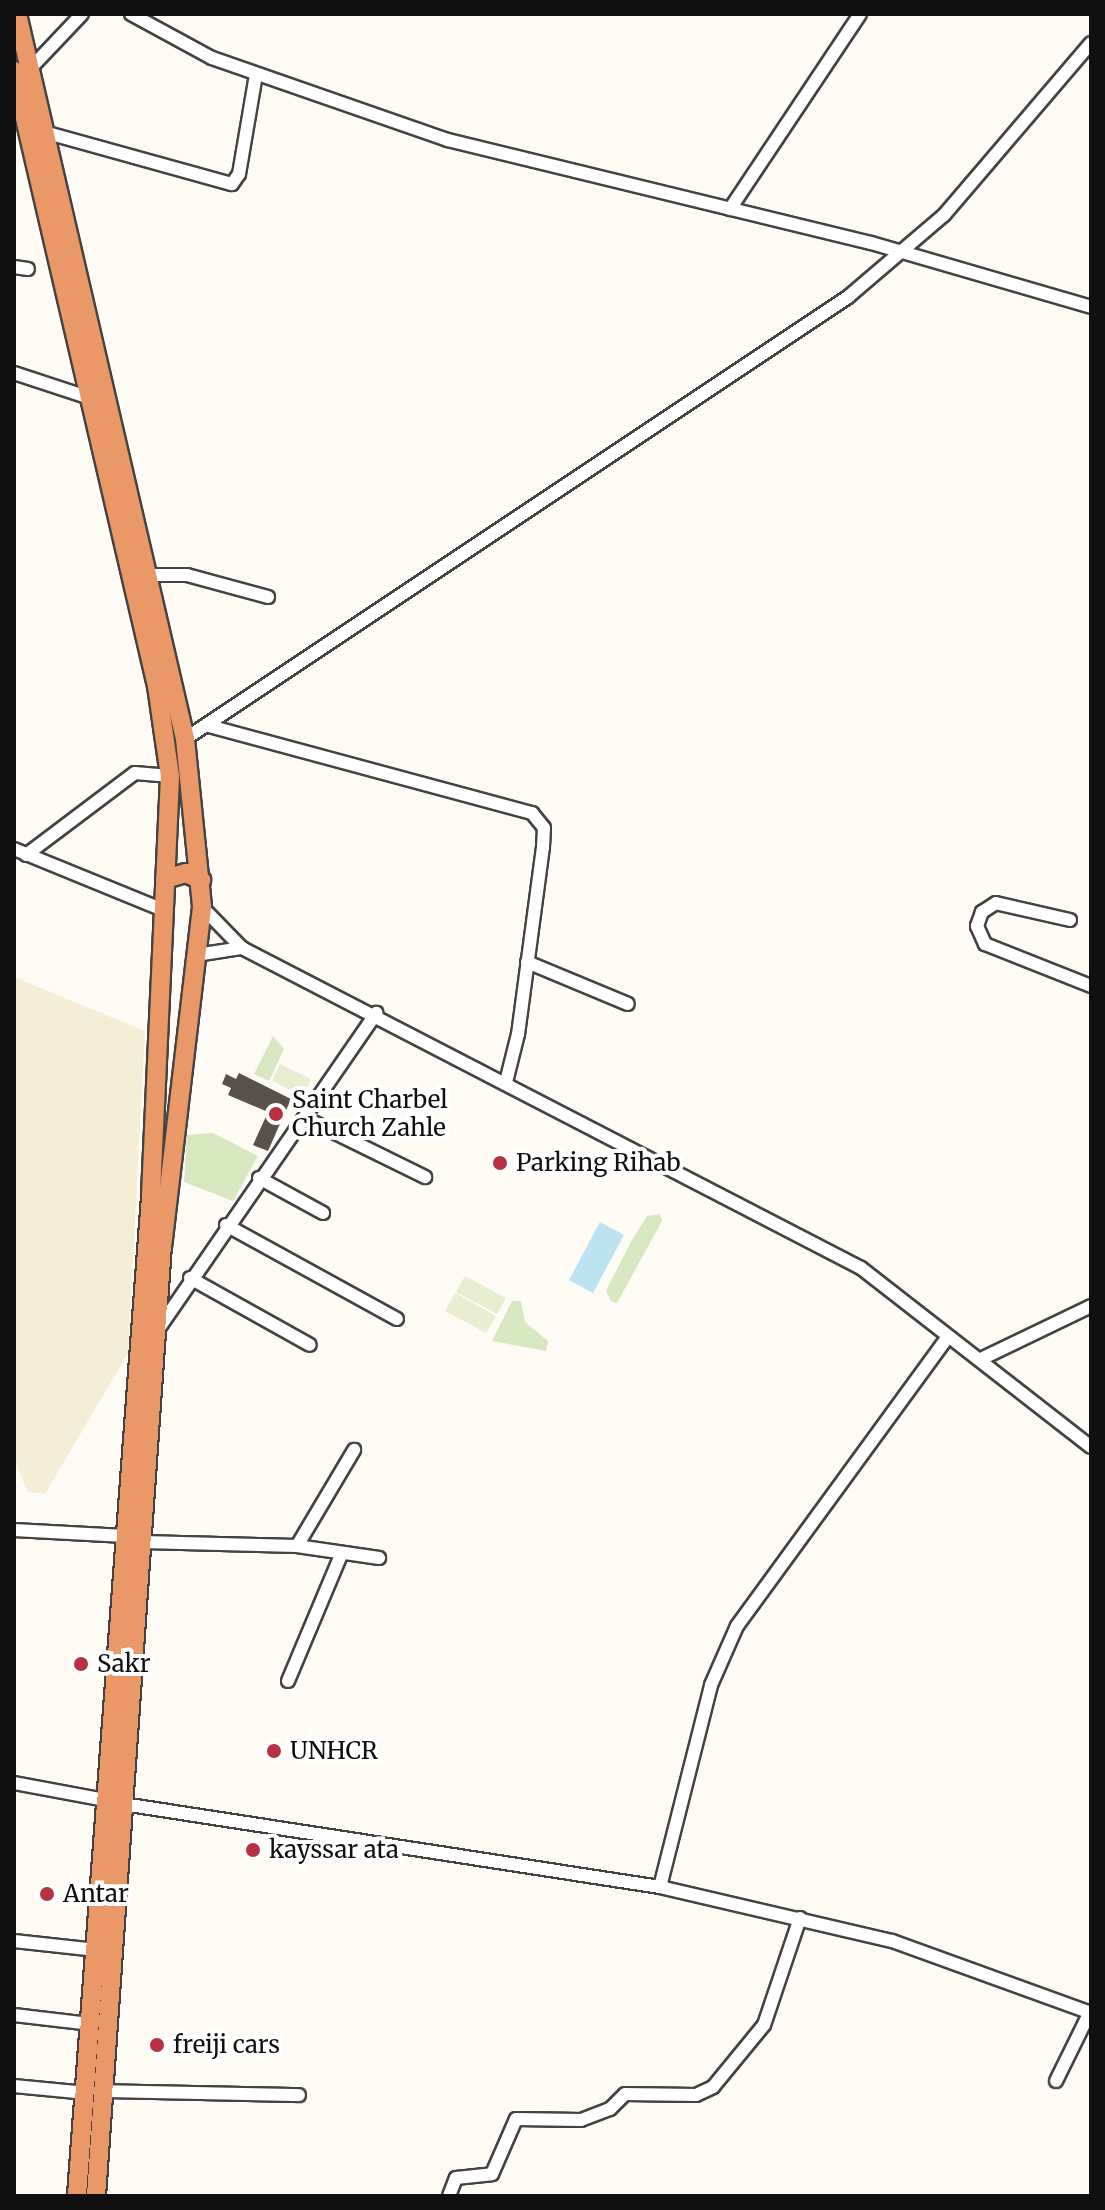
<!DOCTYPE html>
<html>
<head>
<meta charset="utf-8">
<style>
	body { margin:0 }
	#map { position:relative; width:1105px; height:2210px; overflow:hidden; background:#fefbf4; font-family:Merriweather,serif }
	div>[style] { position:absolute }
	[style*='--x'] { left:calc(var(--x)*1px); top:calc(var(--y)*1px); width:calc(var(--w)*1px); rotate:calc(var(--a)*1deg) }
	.farmland>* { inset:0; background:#f3eed5 }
	.green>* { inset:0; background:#d7e7bf }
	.pitch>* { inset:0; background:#e7efd0 }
	.water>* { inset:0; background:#bce3f2 }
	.building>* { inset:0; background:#58514d }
	.roads { filter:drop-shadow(2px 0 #434343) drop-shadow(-2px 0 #434343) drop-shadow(0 2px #434343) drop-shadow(0 -2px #434343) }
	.minor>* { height:12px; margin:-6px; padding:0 6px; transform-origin:6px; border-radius:6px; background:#fff }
	.highway>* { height:18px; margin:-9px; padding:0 9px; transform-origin:9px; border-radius:9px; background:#ea9867 }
	.dots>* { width:22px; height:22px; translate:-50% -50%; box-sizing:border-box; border:4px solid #fff; border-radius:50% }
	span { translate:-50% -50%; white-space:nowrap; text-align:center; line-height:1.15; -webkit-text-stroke:8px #fff; paint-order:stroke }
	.poi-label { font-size:24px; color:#101010 }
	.left { translate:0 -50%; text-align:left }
	.frame { position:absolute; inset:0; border:16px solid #101010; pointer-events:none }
</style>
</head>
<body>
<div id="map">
	<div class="farmland">
		<i style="clip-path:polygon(14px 977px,145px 1031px,128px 1353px,45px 1494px,28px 1492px,14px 1460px)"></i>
	</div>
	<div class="green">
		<i style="clip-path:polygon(273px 1036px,284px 1049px,269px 1081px,254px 1074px)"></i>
		<i style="clip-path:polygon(213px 1133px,258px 1156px,233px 1201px,184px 1182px,187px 1135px)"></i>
		<i style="clip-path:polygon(660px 1214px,662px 1221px,617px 1303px,611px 1301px,606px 1291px,633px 1238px,647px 1216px)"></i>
		<i style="clip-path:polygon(512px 1301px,521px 1301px,525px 1322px,548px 1341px,546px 1351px,492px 1341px)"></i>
	</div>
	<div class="pitch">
		<i style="clip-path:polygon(280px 1064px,311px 1079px,303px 1096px,272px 1081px)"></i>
		<i style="clip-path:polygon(465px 1276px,506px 1298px,497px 1314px,456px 1292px)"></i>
		<i style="clip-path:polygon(455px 1293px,496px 1316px,486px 1333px,445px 1311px)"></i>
	</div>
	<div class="water">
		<i style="clip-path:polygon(600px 1222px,624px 1235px,593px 1293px,569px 1280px)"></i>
	</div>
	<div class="building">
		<i style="clip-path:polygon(239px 1073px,291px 1099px,268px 1151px,253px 1145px,268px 1112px,228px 1095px,231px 1088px,222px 1084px,226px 1074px,236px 1079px)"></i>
	</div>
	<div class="roads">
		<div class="minor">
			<i style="--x:131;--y:14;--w:92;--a:28.5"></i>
			<i style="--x:212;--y:58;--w:250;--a:19.2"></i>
			<i style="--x:448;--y:140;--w:435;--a:13.7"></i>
			<i style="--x:871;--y:243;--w:229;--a:16.2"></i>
			<i style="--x:29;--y:70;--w:77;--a:-46.6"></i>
			<i style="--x:44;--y:132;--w:195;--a:15.5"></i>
			<i style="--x:232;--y:184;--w:12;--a:-55"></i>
			<i style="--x:239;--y:174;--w:100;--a:-80.3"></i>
			<i style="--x:730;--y:209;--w:234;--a:-56.3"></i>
			<i style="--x:14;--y:267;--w:14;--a:8"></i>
			<i style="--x:14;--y:373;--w:80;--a:18.2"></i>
			<i style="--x:150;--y:575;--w:37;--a:0"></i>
			<i style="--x:187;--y:575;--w:84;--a:15.2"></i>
			<i style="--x:209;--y:726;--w:335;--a:15.1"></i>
			<i style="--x:532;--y:813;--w:19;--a:51"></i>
			<i style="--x:544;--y:828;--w:19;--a:93"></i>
			<i style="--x:543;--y:847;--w:189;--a:97.6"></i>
			<i style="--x:518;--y:1034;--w:49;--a:104"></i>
			<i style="--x:185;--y:739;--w:797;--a:-33.69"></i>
			<i style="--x:848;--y:297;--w:126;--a:-40.5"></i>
			<i style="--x:944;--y:215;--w:226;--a:-49.5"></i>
			<i style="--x:14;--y:849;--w:159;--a:22.2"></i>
			<i style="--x:26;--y:855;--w:136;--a:-37"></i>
			<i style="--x:135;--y:773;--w:35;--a:5"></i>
			<i style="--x:202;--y:907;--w:57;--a:45.7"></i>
			<i style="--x:242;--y:948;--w:697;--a:27.34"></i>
			<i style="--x:861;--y:1268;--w:291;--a:37.9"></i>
			<i style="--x:1070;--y:920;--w:76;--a:-167.1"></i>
			<i style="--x:996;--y:903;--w:17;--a:147"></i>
			<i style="--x:982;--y:912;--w:15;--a:110"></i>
			<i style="--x:977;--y:926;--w:20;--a:66"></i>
			<i style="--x:985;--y:944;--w:114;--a:21.6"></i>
			<i style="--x:196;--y:955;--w:47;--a:-8.7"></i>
			<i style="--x:527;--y:962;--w:109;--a:22.6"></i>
			<i style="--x:305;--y:1118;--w:134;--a:26.2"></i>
			<i style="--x:259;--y:1178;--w:73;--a:28.7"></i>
			<i style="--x:226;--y:1225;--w:195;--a:28.8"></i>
			<i style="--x:190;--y:1278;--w:137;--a:29.2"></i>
			<i style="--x:159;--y:1328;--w:383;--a:-55.4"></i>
			<i style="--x:981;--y:1359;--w:122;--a:-25.7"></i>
			<i style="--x:14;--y:1530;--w:111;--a:3.1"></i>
			<i style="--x:143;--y:1542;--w:154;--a:1.5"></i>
			<i style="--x:297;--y:1546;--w:83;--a:8.3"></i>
			<i style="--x:297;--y:1546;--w:112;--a:-59.3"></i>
			<i style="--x:288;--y:1681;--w:137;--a:-67.2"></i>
			<i style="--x:14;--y:1783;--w:93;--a:10.6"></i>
			<i style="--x:123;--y:1804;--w:543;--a:8.79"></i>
			<i style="--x:660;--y:1887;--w:238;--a:13.1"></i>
			<i style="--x:892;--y:1941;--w:212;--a:19.9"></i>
			<i style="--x:660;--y:1887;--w:208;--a:-75.8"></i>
			<i style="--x:711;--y:1685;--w:64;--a:-66.2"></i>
			<i style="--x:737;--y:1626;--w:358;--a:-53.9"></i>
			<i style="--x:14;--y:1941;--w:83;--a:6.2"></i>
			<i style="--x:14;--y:2015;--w:78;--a:6.7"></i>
			<i style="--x:1056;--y:2081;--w:77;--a:-63.8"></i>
			<i style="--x:14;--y:2086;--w:73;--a:5.5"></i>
			<i style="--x:101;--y:2091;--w:198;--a:1.2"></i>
			<i style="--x:449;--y:2196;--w:19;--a:-69"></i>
			<i style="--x:456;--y:2178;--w:36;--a:-6"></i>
			<i style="--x:492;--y:2174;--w:60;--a:-66.4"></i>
			<i style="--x:516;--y:2119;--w:65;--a:0.9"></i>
			<i style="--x:581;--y:2120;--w:31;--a:-21"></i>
			<i style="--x:610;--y:2109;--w:21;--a:-45"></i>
			<i style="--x:625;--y:2094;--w:71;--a:0.8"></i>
			<i style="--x:696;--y:2095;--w:19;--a:-25"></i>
			<i style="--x:713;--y:2087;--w:80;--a:-50.6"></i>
			<i style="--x:764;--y:2025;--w:113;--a:-71.4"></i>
		</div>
		<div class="highway">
			<i style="--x:17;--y:14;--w:744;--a:76.95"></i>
			<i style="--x:185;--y:739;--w:169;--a:84.2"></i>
			<i style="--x:202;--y:907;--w:340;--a:96.7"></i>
			<i style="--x:162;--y:1245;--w:953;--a:93.97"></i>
			<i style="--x:14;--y:71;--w:631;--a:76.91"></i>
			<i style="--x:157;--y:686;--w:91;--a:81.8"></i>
			<i style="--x:170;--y:776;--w:421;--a:92.6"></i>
			<i style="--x:151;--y:1197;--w:1002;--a:94.24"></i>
			<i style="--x:165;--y:879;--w:22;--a:-16"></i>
			<i style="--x:186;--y:873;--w:17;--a:25"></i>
		</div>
	</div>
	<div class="dots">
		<i style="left:276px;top:1114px;background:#b73143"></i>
		<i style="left:500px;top:1163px;background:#b73143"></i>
		<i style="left:81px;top:1664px;background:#b73143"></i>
		<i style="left:274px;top:1751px;background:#b73143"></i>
		<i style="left:253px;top:1850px;background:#b73143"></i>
		<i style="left:47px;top:1894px;background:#b73143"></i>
		<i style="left:157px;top:2045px;background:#b73143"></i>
	</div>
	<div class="poi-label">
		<span class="left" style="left:292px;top:1114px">Saint Charbel<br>Church Zahle</span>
		<span class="left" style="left:516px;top:1163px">Parking Rihab</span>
		<span class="left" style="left:97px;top:1664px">Sakr</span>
		<span class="left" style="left:290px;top:1751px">UNHCR</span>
		<span class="left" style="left:269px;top:1850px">kayssar ata</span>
		<span class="left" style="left:63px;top:1894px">Antar</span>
		<span class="left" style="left:173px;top:2045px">freiji cars</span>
	</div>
	<div class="frame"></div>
</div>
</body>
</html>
